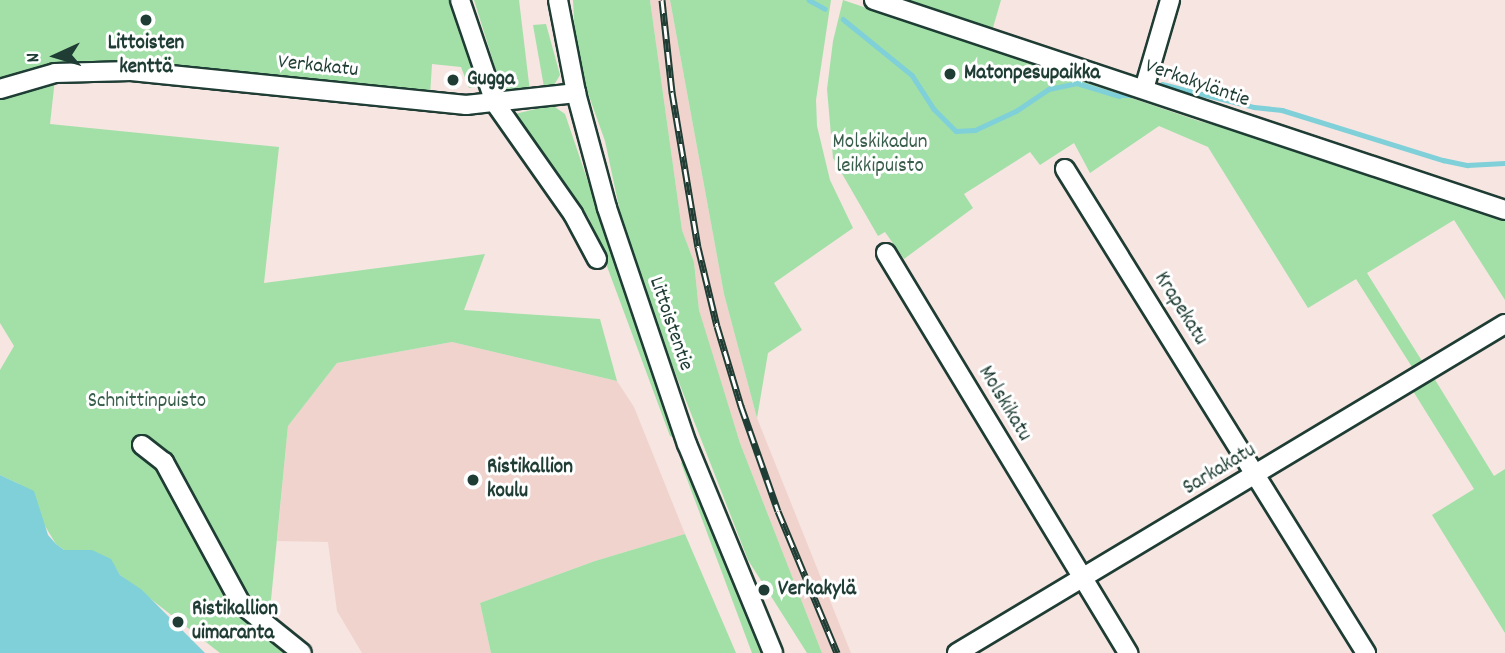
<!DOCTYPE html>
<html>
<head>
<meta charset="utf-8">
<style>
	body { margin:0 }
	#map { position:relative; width:1505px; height:653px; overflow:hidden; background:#f6e5e1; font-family:Dekko,sans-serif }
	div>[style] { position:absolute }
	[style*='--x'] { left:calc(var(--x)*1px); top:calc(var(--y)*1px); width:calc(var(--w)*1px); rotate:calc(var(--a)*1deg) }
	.built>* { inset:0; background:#f0d3cc }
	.green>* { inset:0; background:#a2e0a8 }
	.water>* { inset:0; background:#7fd0d8 }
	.stream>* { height:4.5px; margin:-2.25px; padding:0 2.25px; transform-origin:2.25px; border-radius:2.25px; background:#7fd0d8 }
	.roads { filter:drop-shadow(2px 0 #1f3d34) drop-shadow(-2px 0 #1f3d34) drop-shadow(0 2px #1f3d34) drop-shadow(0 -2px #1f3d34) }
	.minor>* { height:18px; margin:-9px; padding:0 9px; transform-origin:9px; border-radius:9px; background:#fff }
	.rail>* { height:7px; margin-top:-3.5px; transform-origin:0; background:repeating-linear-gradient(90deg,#fff 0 13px,#1f3d34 0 26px); box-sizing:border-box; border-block:2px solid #1f3d34 }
	.dots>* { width:19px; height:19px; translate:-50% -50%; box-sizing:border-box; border:4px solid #fff; border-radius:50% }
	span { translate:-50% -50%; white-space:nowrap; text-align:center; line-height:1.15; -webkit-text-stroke:6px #fff; paint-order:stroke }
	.poi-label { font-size:21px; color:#1f3d34; font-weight:700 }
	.left { translate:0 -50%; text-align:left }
	.street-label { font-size:21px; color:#1f3d34 }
	.park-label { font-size:21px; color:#395e4b }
	.north { position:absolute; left:21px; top:21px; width:70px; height:70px; -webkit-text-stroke:5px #fff; paint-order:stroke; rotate:266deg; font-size:19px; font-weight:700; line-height:28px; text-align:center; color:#1f3d34 }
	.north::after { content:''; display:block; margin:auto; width:24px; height:32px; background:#1f3d34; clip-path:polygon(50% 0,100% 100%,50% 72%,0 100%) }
</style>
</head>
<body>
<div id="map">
	<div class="built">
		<i style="clip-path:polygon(650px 0,670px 0,724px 294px,757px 418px,851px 653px,822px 653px,740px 443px,711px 351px,699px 310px,694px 262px,682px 230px)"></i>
		<i style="clip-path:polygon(452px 342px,617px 381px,634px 407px,685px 534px,595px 561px,480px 603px,491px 653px,362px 653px,337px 611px,328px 542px,277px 541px,288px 426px,337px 363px)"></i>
	</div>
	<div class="green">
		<i style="clip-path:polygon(0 0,451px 0,460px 36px,482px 86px,469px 88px,461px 67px,432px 64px,430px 96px,56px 68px,21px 74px,27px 85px,55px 79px,50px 124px,279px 147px,264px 283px,485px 254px,464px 310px,600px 319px,617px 381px,452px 342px,337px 363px,288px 426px,270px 610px,290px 653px,220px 653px,120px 575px,110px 559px,64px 550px,56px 544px,19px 484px,0 475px,0 370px,14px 346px,0 323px)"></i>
		<i style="clip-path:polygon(474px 0,519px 0,530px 92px,504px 96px)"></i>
		<i style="clip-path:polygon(573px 0,650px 0,682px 230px,694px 262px,699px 310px,740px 443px,822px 653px,807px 653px,748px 560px,629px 254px,605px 141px,584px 82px,575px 38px)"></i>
		<i style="clip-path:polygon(670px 0,831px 0,816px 100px,817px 126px,830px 180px,853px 228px,774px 283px,802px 330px,768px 353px,757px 418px,724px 294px)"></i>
		<i style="clip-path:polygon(843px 0,1199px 121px,1244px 133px,1488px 213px,1505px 221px,1505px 300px,1454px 220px,1367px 273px,1422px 361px,1412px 367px,1356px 279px,1308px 308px,1208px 147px,1159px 126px,1090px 173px,1074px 143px,1040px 165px,1030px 152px,964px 194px,973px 208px,904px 259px,885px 232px,878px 236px,833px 158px,827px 89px,833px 41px)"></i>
		<i style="clip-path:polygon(909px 0,1001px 0,992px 31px)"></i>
		<i style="clip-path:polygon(546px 24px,560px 75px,554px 85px,544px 87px,533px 25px)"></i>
		<i style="clip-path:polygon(552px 105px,565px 114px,675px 438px,670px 436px,589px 218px,515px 114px)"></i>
		<i style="clip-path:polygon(1434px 378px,1494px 476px,1505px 469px,1505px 633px,1432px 515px,1474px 489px,1413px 391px)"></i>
		<i style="clip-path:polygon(685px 461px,691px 467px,763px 653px,752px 653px,681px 463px)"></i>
		<i style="clip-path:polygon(685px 534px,736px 653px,491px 653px,480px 603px,595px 561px)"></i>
	</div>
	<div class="water">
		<i style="clip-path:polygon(0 475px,34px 491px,48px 535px,56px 544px,64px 550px,92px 550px,111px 559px,120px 575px,142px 590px,205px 653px,0 653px)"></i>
	</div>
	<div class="stream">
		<i style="--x:809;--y:0;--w:18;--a:29"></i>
		<i style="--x:843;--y:19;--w:89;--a:39.1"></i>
		<i style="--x:912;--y:75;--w:40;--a:57.1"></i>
		<i style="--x:934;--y:109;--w:31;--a:45"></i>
		<i style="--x:956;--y:131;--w:19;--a:-3"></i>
		<i style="--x:975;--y:130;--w:45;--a:-24.9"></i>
		<i style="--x:1016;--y:111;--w:40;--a:-34"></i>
		<i style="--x:1049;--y:89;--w:29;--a:-12"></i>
		<i style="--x:1077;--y:83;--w:44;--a:17.2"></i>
		<i style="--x:1119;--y:96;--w:15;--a:0"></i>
		<i style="--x:1162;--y:84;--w:95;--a:14"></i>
		<i style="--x:1254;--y:107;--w:28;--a:6"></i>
		<i style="--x:1282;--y:110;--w:169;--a:17.3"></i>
		<i style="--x:1443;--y:160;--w:25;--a:12"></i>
		<i style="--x:1467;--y:165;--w:38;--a:-3"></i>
	</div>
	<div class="roads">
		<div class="minor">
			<i style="--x:460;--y:0;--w:109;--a:71.2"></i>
			<i style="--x:495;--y:103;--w:136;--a:54.9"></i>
			<i style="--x:573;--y:214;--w:51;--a:61.9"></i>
			<i style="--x:558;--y:0;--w:95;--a:79"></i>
			<i style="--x:576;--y:93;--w:119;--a:74.9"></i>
			<i style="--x:607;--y:208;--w:249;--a:71.3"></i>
			<i style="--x:687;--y:444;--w:226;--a:67.6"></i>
			<i style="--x:874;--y:0;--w:665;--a:18.41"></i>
			<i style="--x:0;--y:89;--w:57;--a:-16.2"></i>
			<i style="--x:55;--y:73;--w:76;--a:-1.5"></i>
			<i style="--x:131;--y:71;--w:337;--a:5.8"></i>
			<i style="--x:466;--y:105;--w:111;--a:-6.2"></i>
			<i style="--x:1144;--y:89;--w:93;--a:-73.7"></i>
			<i style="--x:1065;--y:169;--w:570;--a:58.12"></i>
			<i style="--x:886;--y:253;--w:468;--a:58.8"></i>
			<i style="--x:142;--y:445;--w:28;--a:38"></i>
			<i style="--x:164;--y:462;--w:162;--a:61.5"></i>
			<i style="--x:241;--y:604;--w:78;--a:38.8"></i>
			<i style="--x:957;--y:653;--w:639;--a:-30.98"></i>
		</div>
	</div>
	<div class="rail">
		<i style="--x:662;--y:0;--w:93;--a:83.8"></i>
		<i style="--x:672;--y:92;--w:157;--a:80.5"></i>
		<i style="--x:698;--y:247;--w:81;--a:76.5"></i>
		<i style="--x:717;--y:326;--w:84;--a:73.3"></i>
		<i style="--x:741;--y:406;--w:111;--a:70.6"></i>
		<i style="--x:778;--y:511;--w:154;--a:67.4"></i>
	</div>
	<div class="dots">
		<i style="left:146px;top:20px;background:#1f3d34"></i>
		<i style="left:950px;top:74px;background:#1f3d34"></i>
		<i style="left:453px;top:80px;background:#1f3d34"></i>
		<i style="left:473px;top:480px;background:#1f3d34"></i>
		<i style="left:764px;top:590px;background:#1f3d34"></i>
		<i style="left:178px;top:622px;background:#1f3d34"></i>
	</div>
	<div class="poi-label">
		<span style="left:146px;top:56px">Littoisten<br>kenttä</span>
		<span class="left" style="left:964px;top:74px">Matonpesupaikka</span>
		<span class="left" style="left:467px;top:80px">Gugga</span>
		<span class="left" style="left:487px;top:480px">Ristikallion<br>koulu</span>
		<span class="left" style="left:778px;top:590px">Verkakylä</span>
		<span class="left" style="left:192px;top:622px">Ristikallion<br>uimaranta</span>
	</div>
	<div class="street-label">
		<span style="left:318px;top:67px;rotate:6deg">Verkakatu</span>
		<span style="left:1197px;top:84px;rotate:19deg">Verkakyläntie</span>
		<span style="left:1180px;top:309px;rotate:58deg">Krapekatu</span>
		<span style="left:670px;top:324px;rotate:71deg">Littoistentie</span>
		<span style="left:1004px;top:404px;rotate:59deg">Molskikatu</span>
		<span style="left:1220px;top:470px;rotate:-31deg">Sarkakatu</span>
	</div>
	<div class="park-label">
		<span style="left:880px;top:155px">Molskikadun<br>leikkipuisto</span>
		<span style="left:147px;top:402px">Schnittinpuisto</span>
	</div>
	<div class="north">N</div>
</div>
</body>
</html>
